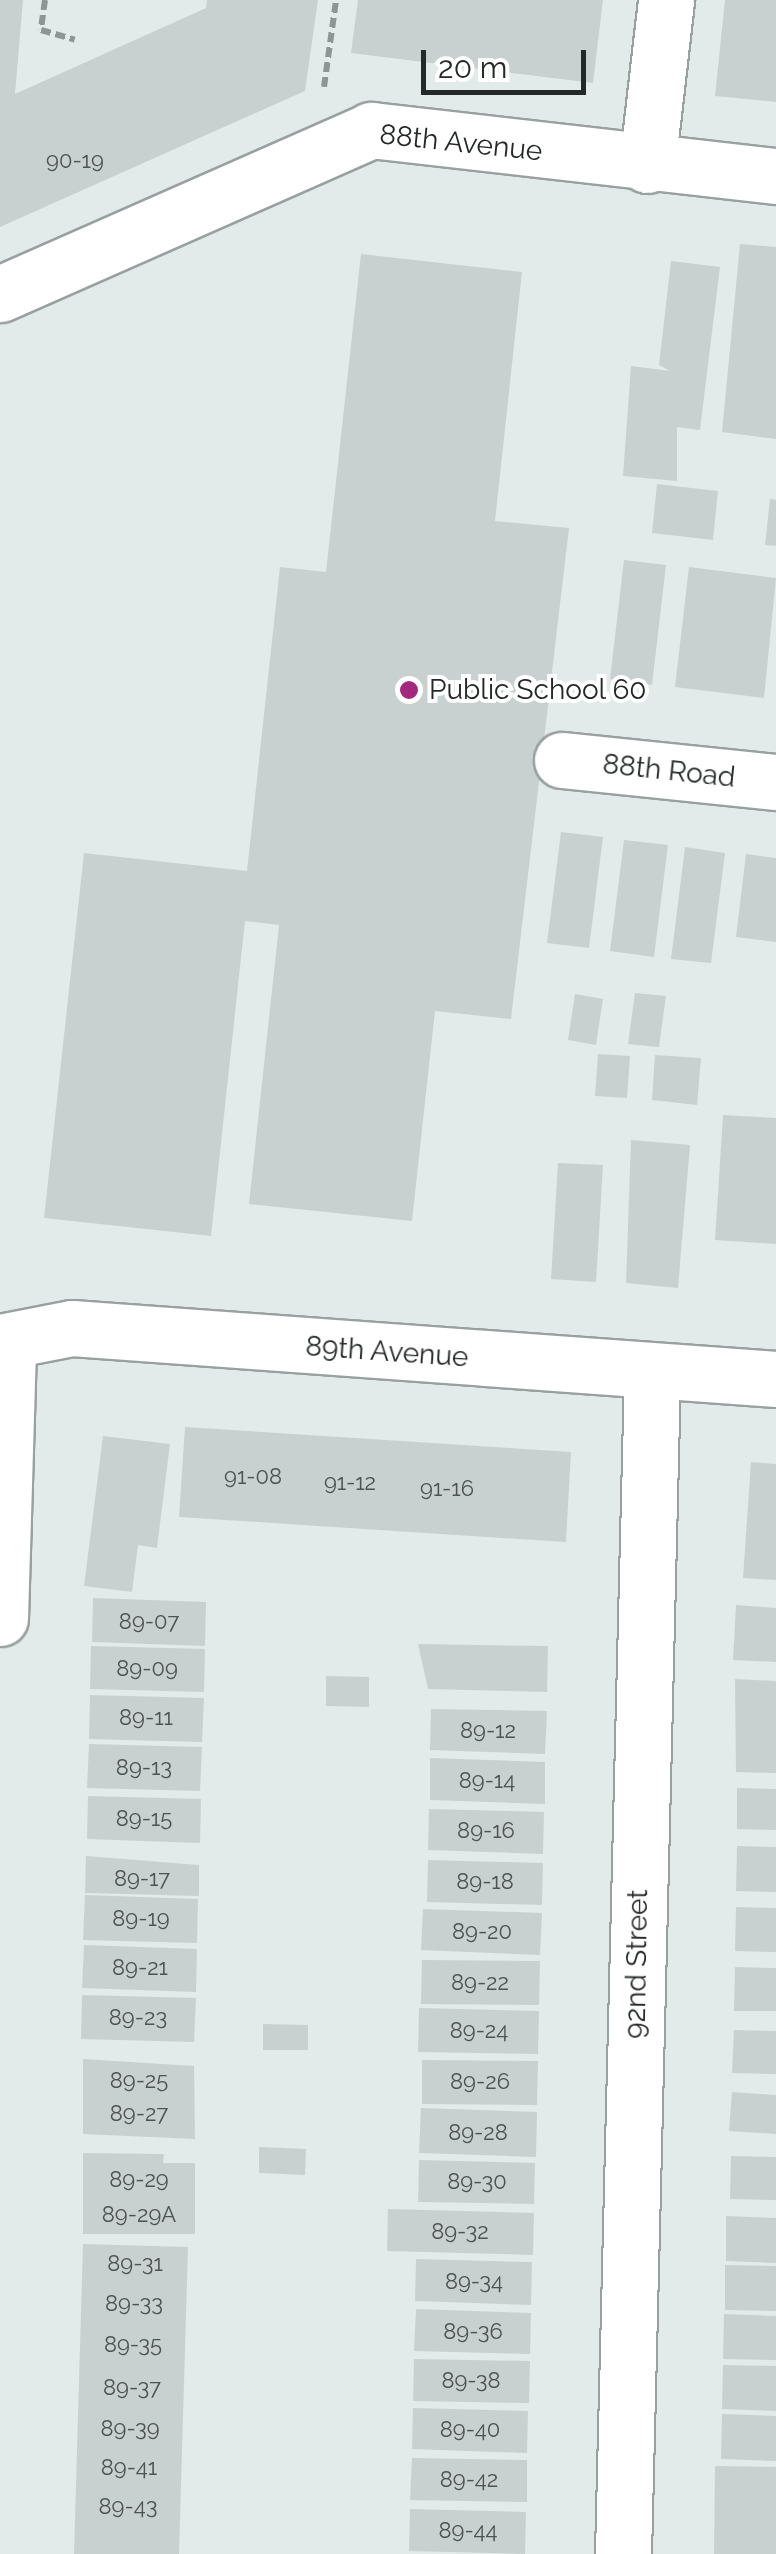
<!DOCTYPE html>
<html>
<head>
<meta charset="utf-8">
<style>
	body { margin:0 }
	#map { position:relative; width:776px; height:2554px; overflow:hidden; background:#e2ebea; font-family:Raleway,sans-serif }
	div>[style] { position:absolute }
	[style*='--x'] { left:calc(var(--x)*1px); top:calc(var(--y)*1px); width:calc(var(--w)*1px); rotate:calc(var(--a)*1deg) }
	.building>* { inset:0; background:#c9d1d0 }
	.path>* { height:6px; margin-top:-3px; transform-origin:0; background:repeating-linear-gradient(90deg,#8f9595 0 10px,transparent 0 15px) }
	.roads { filter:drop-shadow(2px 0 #99a0a0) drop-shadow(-2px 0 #99a0a0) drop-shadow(0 2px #99a0a0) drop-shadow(0 -2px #99a0a0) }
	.minor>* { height:55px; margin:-27.5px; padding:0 27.5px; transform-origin:27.5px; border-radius:27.5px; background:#fff }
	.dots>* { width:28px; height:28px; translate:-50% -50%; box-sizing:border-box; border:5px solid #fff; border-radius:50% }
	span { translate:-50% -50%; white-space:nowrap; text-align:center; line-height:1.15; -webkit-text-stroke:8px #fff; paint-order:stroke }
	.number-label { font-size:22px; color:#4e5252 }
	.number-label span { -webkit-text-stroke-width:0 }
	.street-label { font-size:28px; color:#252828 }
	.poi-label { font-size:28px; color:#252828 }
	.left { translate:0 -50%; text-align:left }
	.scale { position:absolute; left:421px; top:50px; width:165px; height:45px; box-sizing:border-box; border:5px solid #252828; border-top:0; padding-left:12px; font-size:30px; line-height:35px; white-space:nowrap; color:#252828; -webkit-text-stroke:8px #fff; paint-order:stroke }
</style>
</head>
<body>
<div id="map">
	<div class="building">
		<i style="clip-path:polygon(0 0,23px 0,15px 94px,206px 8px,207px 0,318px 0,305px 91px,0 227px)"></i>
		<i style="clip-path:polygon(358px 0,603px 0,593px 83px,351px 53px)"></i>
		<i style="clip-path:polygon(725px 0,776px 0,776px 102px,715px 96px)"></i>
		<i style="clip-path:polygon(740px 244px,776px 247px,776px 439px,722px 432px)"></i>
		<i style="clip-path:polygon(361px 254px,522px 272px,495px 521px,569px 528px,511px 1019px,435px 1011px,412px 1221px,249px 1204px,279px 925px,245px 921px,211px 1236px,44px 1218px,84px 853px,247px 871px,280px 567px,326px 572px)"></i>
		<i style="clip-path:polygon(671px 261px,720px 267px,700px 430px,677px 427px,677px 481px,623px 476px,631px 366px,670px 371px,659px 365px)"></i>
		<i style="clip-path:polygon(657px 484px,718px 491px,713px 540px,652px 533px)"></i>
		<i style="clip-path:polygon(770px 499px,776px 500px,776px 546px,765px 545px)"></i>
		<i style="clip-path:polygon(624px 560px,666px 565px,652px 685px,610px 679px)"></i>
		<i style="clip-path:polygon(689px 567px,776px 578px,764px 698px,675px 687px)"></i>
		<i style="clip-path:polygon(561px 832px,603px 837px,589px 948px,547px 943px)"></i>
		<i style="clip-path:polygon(624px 840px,668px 845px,654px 957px,610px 951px)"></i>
		<i style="clip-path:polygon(685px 847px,725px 853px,711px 963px,671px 959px)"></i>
		<i style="clip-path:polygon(746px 854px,776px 858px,776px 942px,736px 937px)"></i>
		<i style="clip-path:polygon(635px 993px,666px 996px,659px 1047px,628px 1044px)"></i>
		<i style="clip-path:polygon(575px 994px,603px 999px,596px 1045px,568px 1040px)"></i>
		<i style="clip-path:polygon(598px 1054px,630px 1056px,627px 1098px,595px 1096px)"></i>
		<i style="clip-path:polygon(655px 1055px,701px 1058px,697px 1105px,652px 1100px)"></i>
		<i style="clip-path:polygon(723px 1115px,776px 1118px,776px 1244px,715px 1240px)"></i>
		<i style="clip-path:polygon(631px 1140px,690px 1145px,678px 1288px,626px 1283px)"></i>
		<i style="clip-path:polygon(558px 1163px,603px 1165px,596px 1282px,551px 1279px)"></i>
		<i style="clip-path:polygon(185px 1427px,571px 1452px,566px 1542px,179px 1517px)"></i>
		<i style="clip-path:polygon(103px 1436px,170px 1444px,157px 1548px,138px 1545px,132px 1592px,84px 1586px)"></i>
		<i style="clip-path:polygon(751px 1462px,776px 1464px,776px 1580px,743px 1578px)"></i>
		<i style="clip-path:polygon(93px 1598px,206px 1602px,205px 1646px,92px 1642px)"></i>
		<i style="clip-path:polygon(736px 1605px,776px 1608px,776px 1662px,733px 1660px)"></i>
		<i style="clip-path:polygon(418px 1644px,548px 1646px,547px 1692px,428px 1689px)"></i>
		<i style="clip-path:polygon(91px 1646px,205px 1649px,204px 1692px,90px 1689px)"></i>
		<i style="clip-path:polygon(326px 1676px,369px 1677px,369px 1707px,326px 1706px)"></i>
		<i style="clip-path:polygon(735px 1679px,776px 1681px,776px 1773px,736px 1772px)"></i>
		<i style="clip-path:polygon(90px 1695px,204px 1698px,202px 1742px,89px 1739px)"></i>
		<i style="clip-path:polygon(431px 1709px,547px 1711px,545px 1754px,430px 1750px)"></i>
		<i style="clip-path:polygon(89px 1744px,202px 1747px,200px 1791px,87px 1788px)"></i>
		<i style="clip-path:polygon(430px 1758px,545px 1762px,545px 1804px,430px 1800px)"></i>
		<i style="clip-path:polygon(737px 1788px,776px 1789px,776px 1830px,737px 1829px)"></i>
		<i style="clip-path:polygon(88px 1796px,201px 1799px,200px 1843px,87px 1839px)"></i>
		<i style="clip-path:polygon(429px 1809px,544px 1812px,543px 1854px,428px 1850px)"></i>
		<i style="clip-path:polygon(737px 1846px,776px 1847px,776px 1892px,736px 1891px)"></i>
		<i style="clip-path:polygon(86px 1856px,199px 1865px,199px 1896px,85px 1893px)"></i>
		<i style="clip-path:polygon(428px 1860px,543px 1863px,542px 1905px,427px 1902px)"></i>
		<i style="clip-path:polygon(85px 1895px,198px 1899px,197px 1943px,83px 1940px)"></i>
		<i style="clip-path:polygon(736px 1907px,776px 1908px,776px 1952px,735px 1951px)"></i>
		<i style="clip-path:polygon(423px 1909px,542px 1913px,540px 1955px,421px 1950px)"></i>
		<i style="clip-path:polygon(84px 1945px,197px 1949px,196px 1992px,82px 1988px)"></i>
		<i style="clip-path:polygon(422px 1960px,540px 1961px,539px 2005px,421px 2004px)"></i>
		<i style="clip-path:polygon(735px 1967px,776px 1968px,776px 2011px,734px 2011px)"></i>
		<i style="clip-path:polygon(82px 1995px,196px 1998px,194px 2042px,81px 2039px)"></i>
		<i style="clip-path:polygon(419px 2008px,539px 2011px,538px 2054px,418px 2052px)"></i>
		<i style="clip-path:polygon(263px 2024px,308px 2025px,308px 2050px,263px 2050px)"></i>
		<i style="clip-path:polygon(734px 2030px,776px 2031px,776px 2074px,732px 2073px)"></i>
		<i style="clip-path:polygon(83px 2059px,194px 2066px,195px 2139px,83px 2134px)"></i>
		<i style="clip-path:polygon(422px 2060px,538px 2061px,537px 2105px,422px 2104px)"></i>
		<i style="clip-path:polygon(732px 2092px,776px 2095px,776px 2134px,729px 2131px)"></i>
		<i style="clip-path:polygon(421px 2108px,537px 2112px,536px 2157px,419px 2153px)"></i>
		<i style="clip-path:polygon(259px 2147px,306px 2149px,305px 2175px,259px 2173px)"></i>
		<i style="clip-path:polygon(83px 2153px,164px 2154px,163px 2163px,195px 2163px,195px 2234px,83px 2234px)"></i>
		<i style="clip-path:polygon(731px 2156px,776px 2157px,776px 2200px,730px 2199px)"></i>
		<i style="clip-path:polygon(419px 2160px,535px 2163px,534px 2204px,418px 2202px)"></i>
		<i style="clip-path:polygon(388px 2209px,534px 2213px,533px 2255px,387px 2251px)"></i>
		<i style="clip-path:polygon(726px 2216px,776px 2218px,776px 2263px,726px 2261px)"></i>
		<i style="clip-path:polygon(83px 2244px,188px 2247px,179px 2554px,74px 2554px)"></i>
		<i style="clip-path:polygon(416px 2259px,532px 2262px,531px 2305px,415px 2301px)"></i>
		<i style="clip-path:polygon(725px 2265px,776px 2266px,776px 2311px,725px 2310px)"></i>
		<i style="clip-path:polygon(416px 2309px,531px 2313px,530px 2354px,414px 2351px)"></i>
		<i style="clip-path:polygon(724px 2314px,776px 2316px,776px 2360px,723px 2359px)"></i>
		<i style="clip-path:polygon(414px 2359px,530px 2361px,529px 2403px,413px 2401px)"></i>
		<i style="clip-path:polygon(723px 2365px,776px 2366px,776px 2411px,722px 2409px)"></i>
		<i style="clip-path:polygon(413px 2408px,528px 2411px,527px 2453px,412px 2449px)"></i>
		<i style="clip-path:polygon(722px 2414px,776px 2416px,776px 2461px,721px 2459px)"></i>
		<i style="clip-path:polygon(412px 2458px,527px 2460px,527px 2502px,410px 2500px)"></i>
		<i style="clip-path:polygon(715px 2466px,776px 2467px,776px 2554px,714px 2554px)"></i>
		<i style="clip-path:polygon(410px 2509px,526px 2512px,525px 2554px,409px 2551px)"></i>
	</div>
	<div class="path">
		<i style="--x:45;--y:0;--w:30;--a:98"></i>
		<i style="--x:41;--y:30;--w:35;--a:16"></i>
		<i style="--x:324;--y:87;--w:88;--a:-82.1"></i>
	</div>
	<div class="roads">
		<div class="minor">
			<i style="--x:647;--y:165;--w:166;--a:-83.4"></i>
			<i style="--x:0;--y:294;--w:406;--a:-23.8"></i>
			<i style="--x:371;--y:130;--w:408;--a:6.5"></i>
			<i style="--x:562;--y:760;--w:215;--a:5.9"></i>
			<i style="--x:0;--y:1342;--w:73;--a:-11"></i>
			<i style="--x:72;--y:1328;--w:706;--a:4.14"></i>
			<i style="--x:0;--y:1618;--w:276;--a:-88.3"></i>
			<i style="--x:623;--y:2554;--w:1181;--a:-88.59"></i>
		</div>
	</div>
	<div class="dots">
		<i style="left:409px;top:690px;background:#a3297e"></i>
	</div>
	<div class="number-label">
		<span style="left:75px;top:161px">90-19</span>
		<span style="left:253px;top:1477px">91-08</span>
		<span style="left:350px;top:1483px">91-12</span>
		<span style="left:447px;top:1489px">91-16</span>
		<span style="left:149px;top:1622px">89-07</span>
		<span style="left:147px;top:1669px">89-09</span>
		<span style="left:146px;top:1718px">89-11</span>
		<span style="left:488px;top:1731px">89-12</span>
		<span style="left:144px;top:1768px">89-13</span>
		<span style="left:487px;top:1781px">89-14</span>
		<span style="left:144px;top:1819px">89-15</span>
		<span style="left:486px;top:1831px">89-16</span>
		<span style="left:142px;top:1879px">89-17</span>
		<span style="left:485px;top:1882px">89-18</span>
		<span style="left:141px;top:1919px">89-19</span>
		<span style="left:482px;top:1932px">89-20</span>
		<span style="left:140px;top:1968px">89-21</span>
		<span style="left:480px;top:1983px">89-22</span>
		<span style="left:138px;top:2018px">89-23</span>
		<span style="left:479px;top:2031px">89-24</span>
		<span style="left:139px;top:2081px">89-25</span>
		<span style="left:480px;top:2082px">89-26</span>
		<span style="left:139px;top:2114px">89-27</span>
		<span style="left:478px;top:2133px">89-28</span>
		<span style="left:139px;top:2180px">89-29</span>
		<span style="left:477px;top:2182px">89-30</span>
		<span style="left:139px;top:2215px">89-29A</span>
		<span style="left:460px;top:2232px">89-32</span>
		<span style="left:135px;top:2264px">89-31</span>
		<span style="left:474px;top:2282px">89-34</span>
		<span style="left:134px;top:2304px">89-33</span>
		<span style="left:473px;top:2332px">89-36</span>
		<span style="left:133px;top:2345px">89-35</span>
		<span style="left:471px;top:2381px">89-38</span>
		<span style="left:132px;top:2388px">89-37</span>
		<span style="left:130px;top:2429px">89-39</span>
		<span style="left:470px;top:2430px">89-40</span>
		<span style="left:129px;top:2468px">89-41</span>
		<span style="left:469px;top:2480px">89-42</span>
		<span style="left:128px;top:2507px">89-43</span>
		<span style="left:468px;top:2531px">89-44</span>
	</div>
	<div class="street-label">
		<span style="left:461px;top:143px;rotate:6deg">88th Avenue</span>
		<span style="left:669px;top:771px;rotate:6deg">88th Road</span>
		<span style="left:387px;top:1352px;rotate:4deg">89th Avenue</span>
		<span style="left:637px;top:1964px;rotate:-89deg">92nd Street</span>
	</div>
	<div class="poi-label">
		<span class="left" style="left:429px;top:690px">Public School 60</span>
	</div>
	<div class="scale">20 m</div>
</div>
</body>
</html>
